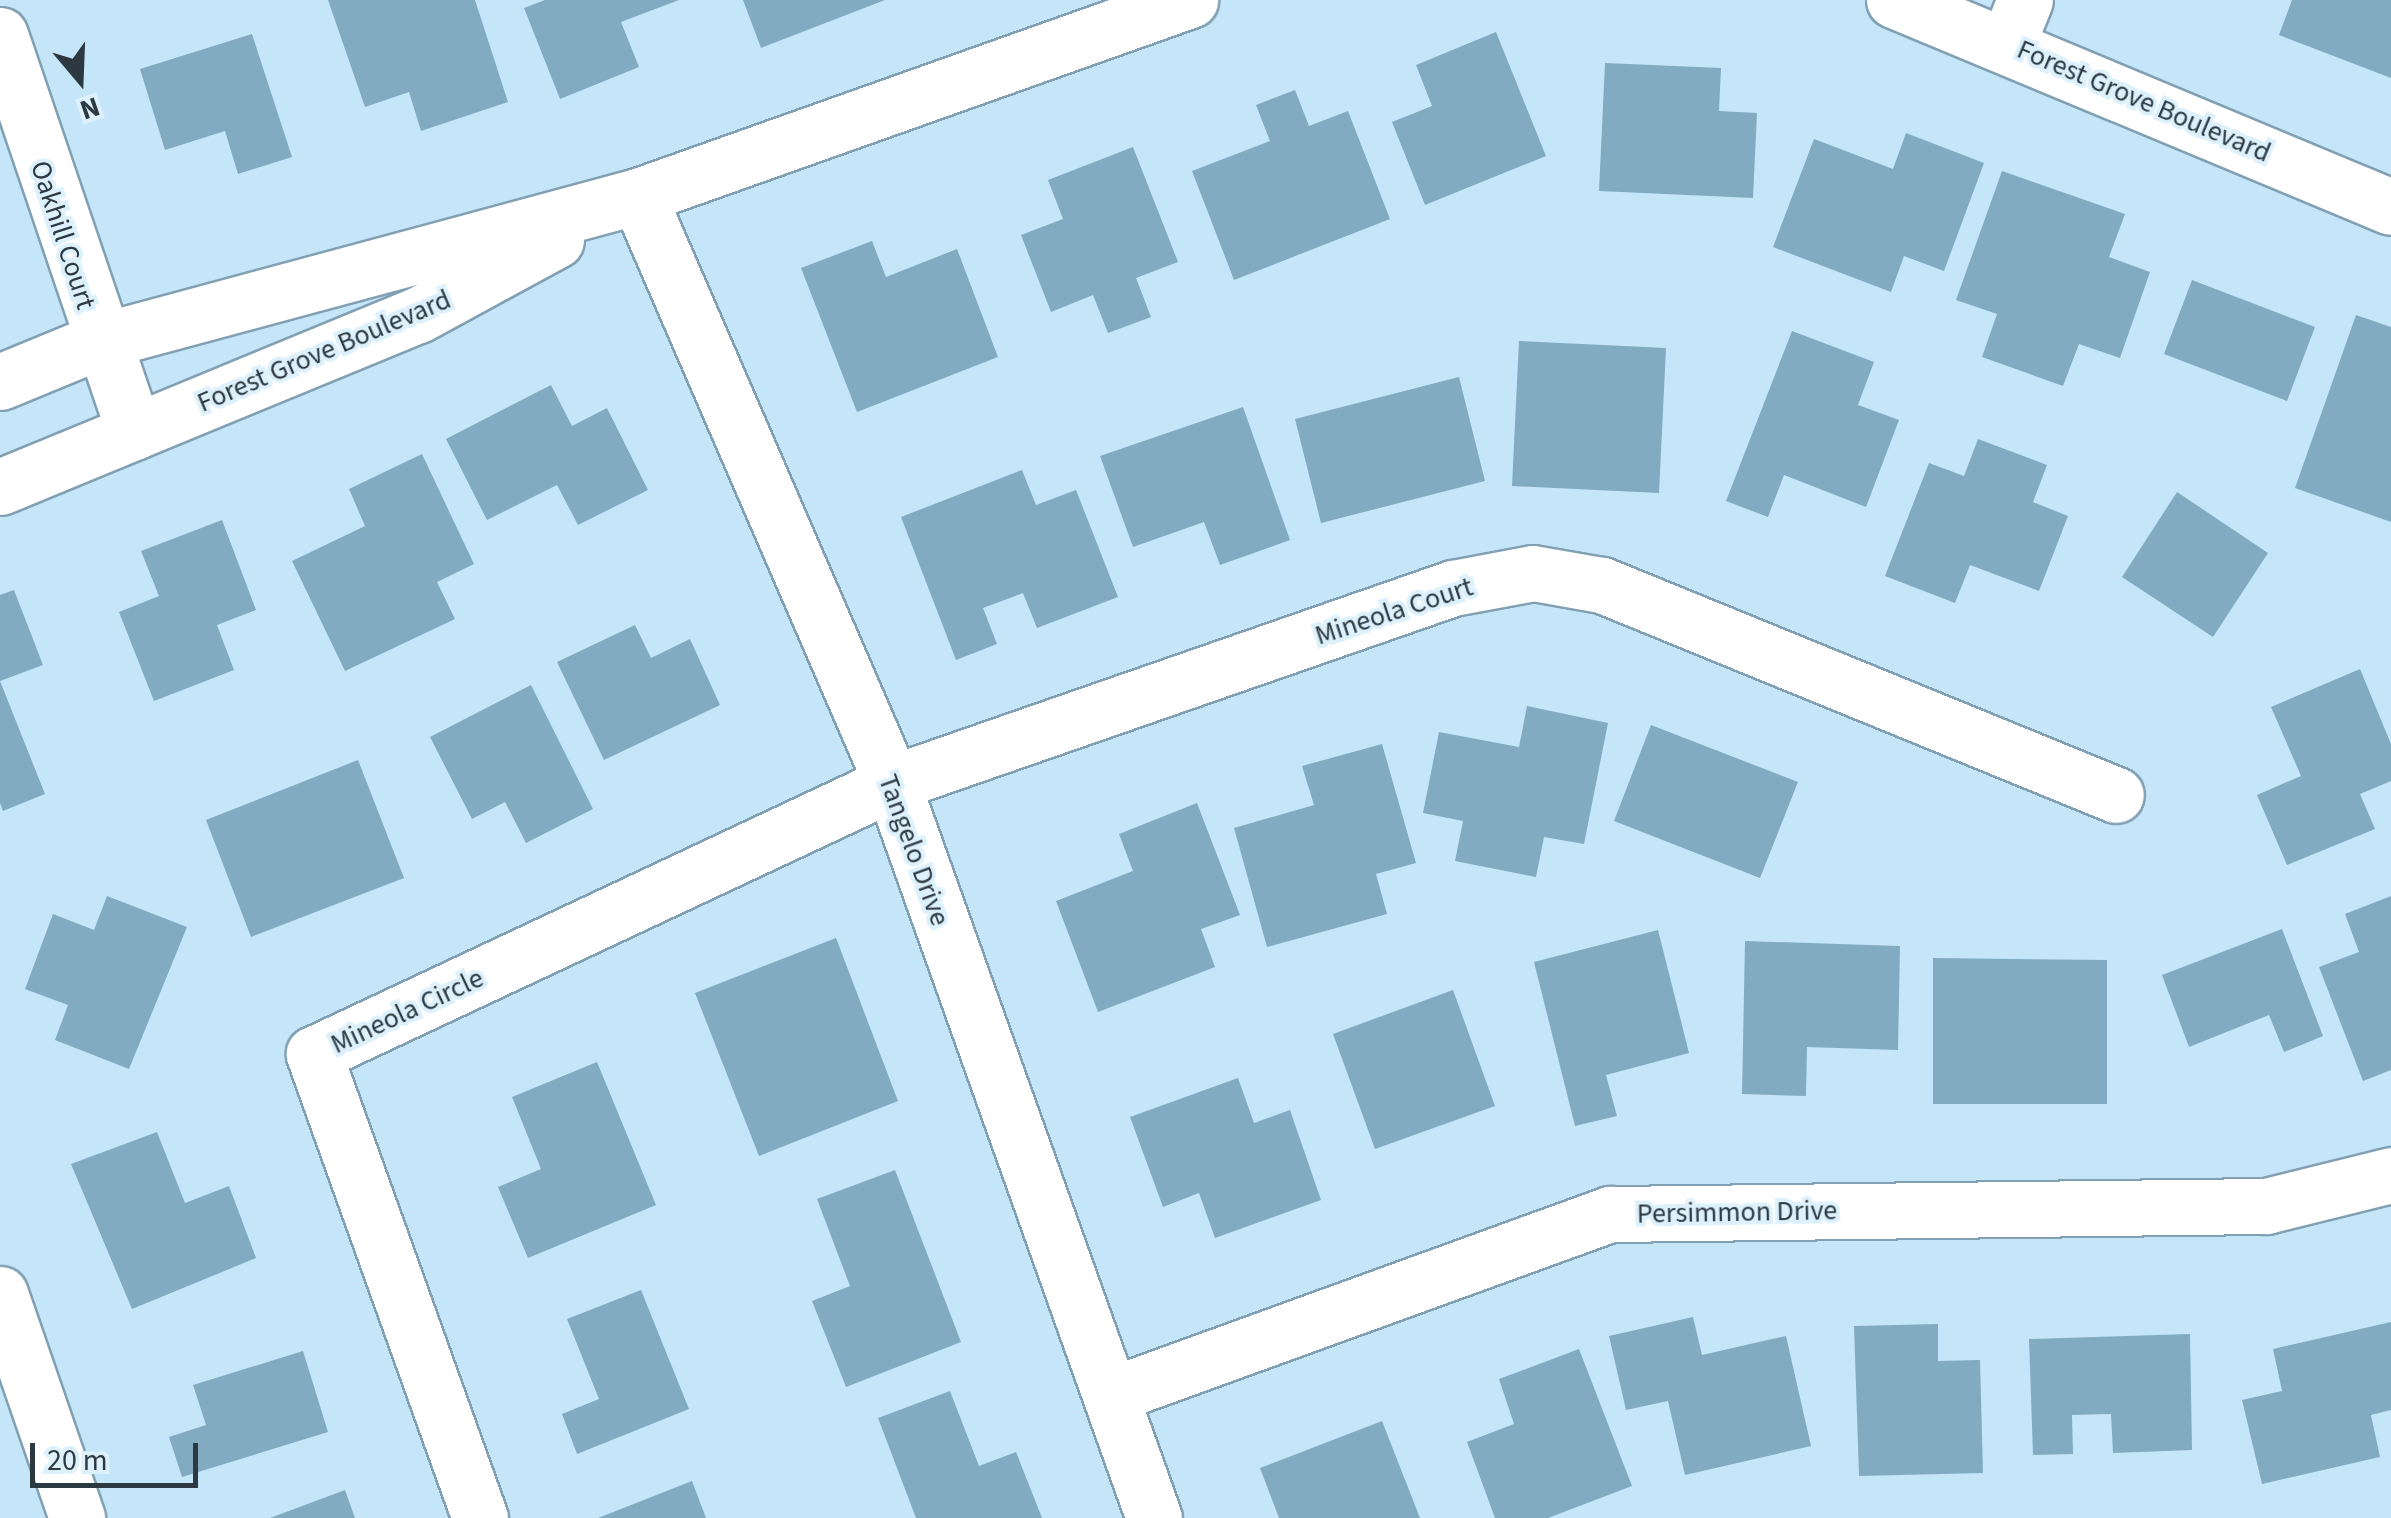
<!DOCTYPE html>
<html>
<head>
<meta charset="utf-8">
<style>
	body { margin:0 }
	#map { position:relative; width:2391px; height:1518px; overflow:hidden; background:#c5e6f9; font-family:"Source Sans 3",sans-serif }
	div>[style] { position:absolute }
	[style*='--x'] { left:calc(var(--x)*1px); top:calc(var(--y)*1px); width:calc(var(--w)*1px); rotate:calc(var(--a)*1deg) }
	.building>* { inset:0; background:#82aac1 }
	.roads { filter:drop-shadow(2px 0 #82a0b3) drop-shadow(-2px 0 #82a0b3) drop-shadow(0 2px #82a0b3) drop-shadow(0 -2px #82a0b3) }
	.minor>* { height:55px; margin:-27.5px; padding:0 27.5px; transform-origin:27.5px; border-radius:27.5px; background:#fff }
	.major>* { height:55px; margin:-27.5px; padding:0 27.5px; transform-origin:27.5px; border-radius:27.5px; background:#fff }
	span { translate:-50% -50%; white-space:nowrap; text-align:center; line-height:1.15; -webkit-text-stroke:8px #ddf1fd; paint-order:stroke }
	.street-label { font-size:28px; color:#2c3941 }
	.north { position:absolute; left:30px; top:30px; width:100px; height:100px; -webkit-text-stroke:8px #ddf1fd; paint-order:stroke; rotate:161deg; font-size:28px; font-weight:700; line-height:40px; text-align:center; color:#2c3941 }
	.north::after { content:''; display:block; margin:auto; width:35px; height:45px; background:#2c3941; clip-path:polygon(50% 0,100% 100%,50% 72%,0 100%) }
	.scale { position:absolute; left:30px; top:1443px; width:168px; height:45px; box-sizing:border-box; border:5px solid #2c3941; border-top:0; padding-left:12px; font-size:30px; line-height:35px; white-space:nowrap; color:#2c3941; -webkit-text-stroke:8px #ddf1fd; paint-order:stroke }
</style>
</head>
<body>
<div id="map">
	<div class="building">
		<i style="clip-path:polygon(328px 0,475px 0,508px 102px,421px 131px,409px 92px,365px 107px)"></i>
		<i style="clip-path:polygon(545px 0,679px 0,621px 22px,639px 67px,560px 99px,524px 8px)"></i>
		<i style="clip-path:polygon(743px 0,885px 0,761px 48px)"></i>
		<i style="clip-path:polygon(2292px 0,2391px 0,2391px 78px,2279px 35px)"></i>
		<i style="clip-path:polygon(1496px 32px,1546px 156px,1425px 205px,1392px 122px,1432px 106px,1416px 65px)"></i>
		<i style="clip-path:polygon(252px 34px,292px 157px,238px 174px,225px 131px,165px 150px,140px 69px)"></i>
		<i style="clip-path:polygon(1605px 63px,1721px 68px,1719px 111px,1757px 113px,1753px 198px,1599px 191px)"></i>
		<i style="clip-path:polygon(1295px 90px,1309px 126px,1348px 111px,1390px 219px,1234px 280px,1192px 171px,1270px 141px,1256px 105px)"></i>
		<i style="clip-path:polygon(1906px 133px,1984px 163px,1944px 271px,1904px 256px,1891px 292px,1773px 247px,1814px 139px,1893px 169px)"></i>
		<i style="clip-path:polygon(1133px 147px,1178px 262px,1136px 278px,1151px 317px,1108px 333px,1093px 295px,1051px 312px,1021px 235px,1063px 219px,1048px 180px)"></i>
		<i style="clip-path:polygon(2002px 171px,2125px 214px,2109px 257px,2150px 272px,2120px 358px,2079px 344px,2063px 386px,1982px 357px,1997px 314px,1956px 300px)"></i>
		<i style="clip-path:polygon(872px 241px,886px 277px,957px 249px,998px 357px,857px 412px,801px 268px)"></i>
		<i style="clip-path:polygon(2192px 280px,2315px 327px,2287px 401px,2164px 354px)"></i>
		<i style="clip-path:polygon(2356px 315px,2391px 327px,2391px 522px,2295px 488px)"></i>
		<i style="clip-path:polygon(1792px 331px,1874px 362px,1858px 405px,1899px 420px,1866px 507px,1784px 475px,1768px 517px,1726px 501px)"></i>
		<i style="clip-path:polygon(1519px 341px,1666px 348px,1659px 493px,1512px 486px)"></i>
		<i style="clip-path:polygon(1459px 377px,1485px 481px,1321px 523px,1295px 419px)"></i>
		<i style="clip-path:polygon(551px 385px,572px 426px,607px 408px,648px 490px,578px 525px,557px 485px,487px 520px,446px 439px)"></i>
		<i style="clip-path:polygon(1243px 407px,1290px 540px,1220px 565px,1204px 522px,1133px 547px,1100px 456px)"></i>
		<i style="clip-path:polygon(1978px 439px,2047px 465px,2033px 502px,2068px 516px,2039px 591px,1970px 565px,1955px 603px,1885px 576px,1929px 463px,1964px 476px)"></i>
		<i style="clip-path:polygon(422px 454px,474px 564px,437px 582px,455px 619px,345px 671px,292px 561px,365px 526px,349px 489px)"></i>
		<i style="clip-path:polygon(1022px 470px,1036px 505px,1076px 490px,1118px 597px,1037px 628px,1023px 593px,983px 608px,997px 644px,956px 660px,901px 517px)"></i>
		<i style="clip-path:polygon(2177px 492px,2268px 553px,2213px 637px,2122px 577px)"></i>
		<i style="clip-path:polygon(222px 520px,256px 610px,217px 625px,234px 670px,154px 701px,119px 612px,159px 596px,141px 551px)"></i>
		<i style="clip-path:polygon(14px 590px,43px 665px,0 681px,45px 794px,3px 811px,0 803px,0 595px)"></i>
		<i style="clip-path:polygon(635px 625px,651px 658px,690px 639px,720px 705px,604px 760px,557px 662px)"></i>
		<i style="clip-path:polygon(2360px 669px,2391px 744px,2391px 781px,2360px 794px,2375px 829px,2287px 865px,2257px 795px,2301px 776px,2271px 707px)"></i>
		<i style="clip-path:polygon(531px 685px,593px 809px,526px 843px,505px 802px,472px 819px,430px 737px)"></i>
		<i style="clip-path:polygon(1527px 706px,1608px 723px,1584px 844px,1544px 837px,1536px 877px,1455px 861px,1463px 821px,1423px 813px,1439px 732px,1519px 747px)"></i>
		<i style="clip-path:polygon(1651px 725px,1798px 782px,1760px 878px,1614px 821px)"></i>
		<i style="clip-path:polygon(1382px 744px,1416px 863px,1376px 874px,1387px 914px,1267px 947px,1234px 828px,1314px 805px,1302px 766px)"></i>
		<i style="clip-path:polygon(358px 760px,404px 878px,251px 937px,206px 820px)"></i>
		<i style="clip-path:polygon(1197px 803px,1240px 915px,1201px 929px,1215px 967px,1098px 1012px,1056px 901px,1133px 871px,1119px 834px)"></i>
		<i style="clip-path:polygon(107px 896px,187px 927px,129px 1069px,55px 1040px,68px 1005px,25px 989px,53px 914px,94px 930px)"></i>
		<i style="clip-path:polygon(2391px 896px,2391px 1070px,2363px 1081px,2319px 967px,2359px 952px,2345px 914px)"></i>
		<i style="clip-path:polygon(2282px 929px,2323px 1036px,2284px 1052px,2269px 1015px,2189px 1047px,2162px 975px)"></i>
		<i style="clip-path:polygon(1658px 930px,1689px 1053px,1606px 1075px,1617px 1116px,1575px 1126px,1534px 962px)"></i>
		<i style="clip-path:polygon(836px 938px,898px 1101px,759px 1156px,695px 993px)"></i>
		<i style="clip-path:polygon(1745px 941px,1900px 946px,1898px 1050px,1807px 1047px,1806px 1096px,1742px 1094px)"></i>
		<i style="clip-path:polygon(1933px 958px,2107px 960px,2107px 1104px,1933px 1104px)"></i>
		<i style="clip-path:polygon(1453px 990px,1495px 1106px,1375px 1149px,1333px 1034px)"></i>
		<i style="clip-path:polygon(597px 1062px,656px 1205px,528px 1258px,498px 1187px,541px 1169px,512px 1097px)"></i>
		<i style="clip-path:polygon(1238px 1078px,1254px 1123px,1290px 1110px,1321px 1200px,1215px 1238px,1199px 1193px,1163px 1207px,1130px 1117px)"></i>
		<i style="clip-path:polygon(157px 1132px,185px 1203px,229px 1186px,256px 1258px,132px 1309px,71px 1164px)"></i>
		<i style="clip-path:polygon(895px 1170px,961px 1342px,846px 1387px,812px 1301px,850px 1286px,817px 1199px)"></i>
		<i style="clip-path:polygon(641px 1290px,689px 1409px,577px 1454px,562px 1414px,599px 1399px,567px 1319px)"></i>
		<i style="clip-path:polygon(1693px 1317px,1702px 1355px,1786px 1336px,1811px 1446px,1685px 1475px,1668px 1401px,1626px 1410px,1609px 1336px)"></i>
		<i style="clip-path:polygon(2391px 1322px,2391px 1410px,2371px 1415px,2380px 1457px,2262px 1484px,2242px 1400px,2282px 1391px,2273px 1349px)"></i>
		<i style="clip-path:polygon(1938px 1324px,1938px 1361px,1980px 1360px,1983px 1473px,1859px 1476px,1854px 1326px)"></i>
		<i style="clip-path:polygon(2190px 1334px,2192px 1450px,2113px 1453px,2111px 1414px,2072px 1415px,2073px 1454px,2033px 1455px,2029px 1339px)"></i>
		<i style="clip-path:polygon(1579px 1349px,1632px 1486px,1548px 1518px,1495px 1518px,1467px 1442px,1514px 1424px,1499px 1379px)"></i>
		<i style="clip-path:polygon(303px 1351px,328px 1432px,182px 1477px,169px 1437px,206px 1425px,193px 1385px)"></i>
		<i style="clip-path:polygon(950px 1391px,979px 1466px,1016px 1452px,1042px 1518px,916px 1518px,878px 1418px)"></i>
		<i style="clip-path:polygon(1382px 1421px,1420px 1518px,1279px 1518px,1260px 1468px)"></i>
		<i style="clip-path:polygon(692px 1481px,706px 1518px,598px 1518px)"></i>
		<i style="clip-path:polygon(345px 1490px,355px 1518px,270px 1518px)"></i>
	</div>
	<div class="roads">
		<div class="minor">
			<i style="--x:1894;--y:0;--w:538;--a:22.61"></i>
			<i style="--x:0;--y:35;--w:419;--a:71.3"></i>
			<i style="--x:2008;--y:42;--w:45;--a:-68"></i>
			<i style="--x:638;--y:196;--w:640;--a:66.6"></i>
			<i style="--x:892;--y:783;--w:780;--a:70.38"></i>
			<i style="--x:0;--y:382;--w:105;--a:-22.4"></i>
			<i style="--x:97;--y:342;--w:560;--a:-15.1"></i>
			<i style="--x:638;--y:196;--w:586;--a:-19.55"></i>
			<i style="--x:0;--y:487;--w:452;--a:-22.4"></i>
			<i style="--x:418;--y:315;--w:157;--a:-28.5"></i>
			<i style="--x:1111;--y:1395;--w:531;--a:-19.94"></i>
			<i style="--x:1610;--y:1214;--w:656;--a:-0.7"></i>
			<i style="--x:2266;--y:1206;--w:129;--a:-13.9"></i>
			<i style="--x:480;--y:1518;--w:493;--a:-109.7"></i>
			<i style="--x:314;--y:1054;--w:638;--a:-25.12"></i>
			<i style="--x:892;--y:783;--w:594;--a:-19.17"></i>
			<i style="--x:1453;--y:588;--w:81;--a:-10.6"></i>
			<i style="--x:1533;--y:573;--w:70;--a:9.9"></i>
			<i style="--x:1602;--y:585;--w:555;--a:22.22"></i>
		</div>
		<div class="major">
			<i style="--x:0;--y:1294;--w:237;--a:71"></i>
		</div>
	</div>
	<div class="street-label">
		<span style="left:2144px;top:101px;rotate:23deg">Forest Grove Boulevard</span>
		<span style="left:63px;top:235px;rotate:72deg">Oakhill Court</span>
		<span style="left:324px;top:351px;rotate:-23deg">Forest Grove Boulevard</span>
		<span style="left:1394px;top:611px;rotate:-18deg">Mineola Court</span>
		<span style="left:914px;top:850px;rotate:70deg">Tangelo Drive</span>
		<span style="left:407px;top:1011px;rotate:-25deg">Mineola Circle</span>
		<span style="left:1737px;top:1212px;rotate:-1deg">Persimmon Drive</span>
	</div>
	<div class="north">N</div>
	<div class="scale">20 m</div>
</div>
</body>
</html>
